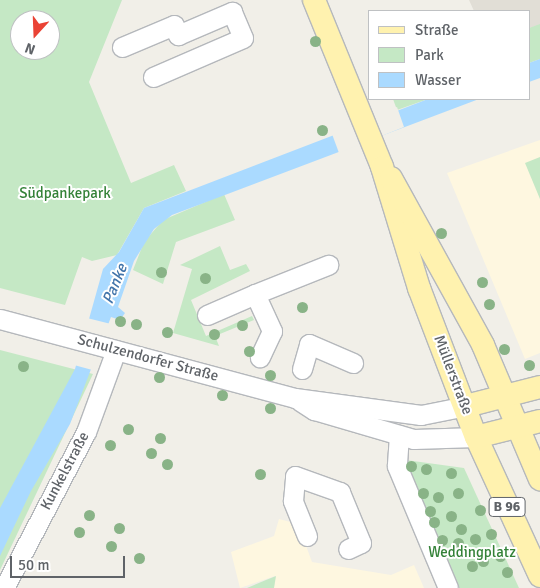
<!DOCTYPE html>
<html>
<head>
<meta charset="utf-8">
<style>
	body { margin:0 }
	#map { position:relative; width:540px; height:588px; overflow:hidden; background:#f1efe8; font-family:Signika,sans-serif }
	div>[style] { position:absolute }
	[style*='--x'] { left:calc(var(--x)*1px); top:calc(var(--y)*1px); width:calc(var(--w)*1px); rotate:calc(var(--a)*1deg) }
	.commercial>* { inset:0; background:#fef7e0 }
	.education>* { inset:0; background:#e1ded6 }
	.green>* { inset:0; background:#c5e8c5 }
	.water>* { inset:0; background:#aadaff }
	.pier>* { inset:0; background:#f1efe8 }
	.roads { filter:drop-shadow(1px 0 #b5b8bc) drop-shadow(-1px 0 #b5b8bc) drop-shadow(0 1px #b5b8bc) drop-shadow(0 -1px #b5b8bc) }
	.minor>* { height:19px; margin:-9.5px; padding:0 9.5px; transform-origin:9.5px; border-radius:9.5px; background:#fff }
	.major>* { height:22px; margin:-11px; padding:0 11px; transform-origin:11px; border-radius:11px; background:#fff2af }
	.trees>* { width:11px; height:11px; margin:-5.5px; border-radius:50%; background:#89b387 }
	span { translate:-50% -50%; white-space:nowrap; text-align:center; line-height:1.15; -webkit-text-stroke:4px #fff; paint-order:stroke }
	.shield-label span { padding:1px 4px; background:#fff; border:1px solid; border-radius:4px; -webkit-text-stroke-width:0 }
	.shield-label { font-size:14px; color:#5f6368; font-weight:700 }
	.park-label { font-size:15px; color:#348238 }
	.street-label { font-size:15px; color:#5f6368 }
	.water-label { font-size:16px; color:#4174aa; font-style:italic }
	.legend { position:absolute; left:368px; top:10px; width:162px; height:90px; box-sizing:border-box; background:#fff; border:1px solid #bfc1c3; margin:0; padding:6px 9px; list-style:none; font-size:15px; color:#5f6368 }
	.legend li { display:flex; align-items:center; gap:10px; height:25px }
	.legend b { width:25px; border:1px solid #bfc1c3 }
	.north { position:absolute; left:10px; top:10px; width:50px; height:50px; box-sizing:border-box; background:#fff; border:1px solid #bfc1c3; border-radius:50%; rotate:200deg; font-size:14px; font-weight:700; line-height:20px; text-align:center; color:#5f6368 }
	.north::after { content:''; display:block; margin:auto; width:18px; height:22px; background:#ea4335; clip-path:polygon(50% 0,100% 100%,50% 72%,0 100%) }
	.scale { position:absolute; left:10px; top:556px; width:115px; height:22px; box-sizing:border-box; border:2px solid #5f6368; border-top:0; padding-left:6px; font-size:15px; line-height:18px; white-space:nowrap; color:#5f6368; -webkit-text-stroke:4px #fff; paint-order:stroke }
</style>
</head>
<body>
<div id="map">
	<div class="commercial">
		<i style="clip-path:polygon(540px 140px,540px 353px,525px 359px,447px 173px)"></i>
		<i style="clip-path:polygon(279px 519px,298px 524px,312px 562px,391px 575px,414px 565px,424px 588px,274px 588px,275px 576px,240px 588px,231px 552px,274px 536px)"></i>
	</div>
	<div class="education">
		<i style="clip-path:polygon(469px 0,540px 0,540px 25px,529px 28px,529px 11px,474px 11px)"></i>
	</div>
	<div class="green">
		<i style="clip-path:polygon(evenodd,0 0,122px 0,89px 82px,131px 183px,174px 165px,186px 191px,144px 208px,117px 255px,92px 261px,82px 257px,65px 305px,0 288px,0 0,20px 20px,50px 20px,50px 50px,20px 50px,20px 20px)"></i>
		<i style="clip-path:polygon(540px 24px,540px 59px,529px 63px,529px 28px)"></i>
		<i style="clip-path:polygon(393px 99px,428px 99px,397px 110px)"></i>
		<i style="clip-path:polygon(540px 157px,540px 199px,525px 163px)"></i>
		<i style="clip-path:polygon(224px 194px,235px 220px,176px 242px,163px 284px,133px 270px,144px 242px,163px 220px)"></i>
		<i style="clip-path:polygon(220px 246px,230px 270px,246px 264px,250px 271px,191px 300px,206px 336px,252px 316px,254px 320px,215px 336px,219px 346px,173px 333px,192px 269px,180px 265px)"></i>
		<i style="clip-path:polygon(0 350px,93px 374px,0 570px)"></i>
		<i style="clip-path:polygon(406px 460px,464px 468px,519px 588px,456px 588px)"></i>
		<i style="clip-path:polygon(276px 576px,274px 588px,247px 588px,266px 580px)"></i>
	</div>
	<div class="water">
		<i style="clip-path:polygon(540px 59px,540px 78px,529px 82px,529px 63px)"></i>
		<i style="clip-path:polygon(428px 99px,479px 99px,172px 215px,154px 229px,134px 261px,118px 307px,125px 313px,120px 320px,111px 317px,70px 424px,31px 491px,0 556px,0 508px,75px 369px,103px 269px,119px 252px,144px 208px)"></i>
	</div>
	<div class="pier">
		<i style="clip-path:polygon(397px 107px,404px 127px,339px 153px,332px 134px)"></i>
		<i style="clip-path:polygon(87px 318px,111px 324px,96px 371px,74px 365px)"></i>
	</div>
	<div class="roads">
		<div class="minor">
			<i style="--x:122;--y:47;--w:56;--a:-22.9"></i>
			<i style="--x:174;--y:25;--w:11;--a:68"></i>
			<i style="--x:178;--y:35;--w:59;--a:-23.1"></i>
			<i style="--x:232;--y:12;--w:28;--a:67"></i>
			<i style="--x:243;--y:38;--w:98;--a:156.6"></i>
			<i style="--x:255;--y:294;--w:79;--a:-21.7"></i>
			<i style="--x:207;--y:315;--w:52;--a:-23.6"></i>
			<i style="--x:255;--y:294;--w:41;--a:65.3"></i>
			<i style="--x:272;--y:331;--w:29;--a:115"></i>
			<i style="--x:0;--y:319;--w:305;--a:15"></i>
			<i style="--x:295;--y:398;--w:127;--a:7.7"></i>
			<i style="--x:421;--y:415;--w:46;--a:-11.3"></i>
			<i style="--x:302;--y:369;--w:26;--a:-74"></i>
			<i style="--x:309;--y:344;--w:48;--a:23.4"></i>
			<i style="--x:300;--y:401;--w:17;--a:33"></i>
			<i style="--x:314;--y:410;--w:104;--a:16.2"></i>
			<i style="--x:414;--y:439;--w:62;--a:-1.8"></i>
			<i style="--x:399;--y:435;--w:31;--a:94"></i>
			<i style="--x:397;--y:466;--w:132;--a:67.3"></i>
			<i style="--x:307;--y:536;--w:38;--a:-112"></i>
			<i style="--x:293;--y:501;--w:25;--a:-85"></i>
			<i style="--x:295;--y:476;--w:48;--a:19.6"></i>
			<i style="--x:340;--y:492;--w:55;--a:67.6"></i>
			<i style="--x:361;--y:543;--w:14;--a:155"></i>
			<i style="--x:4;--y:588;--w:176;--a:-62.3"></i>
			<i style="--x:86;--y:432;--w:87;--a:-69.9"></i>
		</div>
		<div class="major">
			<i style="--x:314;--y:0;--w:180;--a:67.8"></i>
			<i style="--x:382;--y:167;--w:127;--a:73"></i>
			<i style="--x:419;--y:288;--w:160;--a:69.1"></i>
			<i style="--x:476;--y:437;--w:153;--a:65.3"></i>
			<i style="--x:391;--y:178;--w:191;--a:61.1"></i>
			<i style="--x:483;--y:345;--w:146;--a:67"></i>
			<i style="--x:466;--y:406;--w:76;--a:-14.4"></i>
			<i style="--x:476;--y:437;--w:66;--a:-14"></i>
		</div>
	</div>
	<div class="trees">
		<i style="left:315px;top:41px"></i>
		<i style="left:322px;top:130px"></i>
		<i style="left:441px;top:233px"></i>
		<i style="left:161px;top:272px"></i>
		<i style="left:205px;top:278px"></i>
		<i style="left:482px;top:282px"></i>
		<i style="left:489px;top:304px"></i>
		<i style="left:302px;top:307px"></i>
		<i style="left:120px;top:321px"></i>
		<i style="left:136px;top:324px"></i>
		<i style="left:242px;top:325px"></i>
		<i style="left:167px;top:332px"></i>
		<i style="left:214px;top:334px"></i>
		<i style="left:504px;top:349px"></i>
		<i style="left:249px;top:351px"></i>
		<i style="left:529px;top:365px"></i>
		<i style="left:23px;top:366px"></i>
		<i style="left:270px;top:375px"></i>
		<i style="left:159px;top:377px"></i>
		<i style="left:222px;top:395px"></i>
		<i style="left:270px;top:408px"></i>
		<i style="left:128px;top:429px"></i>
		<i style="left:160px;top:438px"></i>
		<i style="left:110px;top:445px"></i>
		<i style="left:151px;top:453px"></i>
		<i style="left:167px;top:464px"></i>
		<i style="left:411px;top:466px"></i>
		<i style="left:426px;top:469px"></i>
		<i style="left:451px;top:473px"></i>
		<i style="left:260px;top:474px"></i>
		<i style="left:423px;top:493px"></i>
		<i style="left:458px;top:493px"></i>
		<i style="left:438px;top:497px"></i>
		<i style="left:480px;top:510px"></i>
		<i style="left:430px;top:511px"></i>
		<i style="left:89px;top:515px"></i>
		<i style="left:451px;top:516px"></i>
		<i style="left:434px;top:522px"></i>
		<i style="left:119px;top:528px"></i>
		<i style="left:461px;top:529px"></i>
		<i style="left:79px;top:532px"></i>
		<i style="left:491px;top:534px"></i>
		<i style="left:475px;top:539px"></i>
		<i style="left:442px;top:540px"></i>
		<i style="left:458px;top:543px"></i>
		<i style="left:111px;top:546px"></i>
		<i style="left:500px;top:556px"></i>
		<i style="left:139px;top:558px"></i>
		<i style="left:483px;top:561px"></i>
		<i style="left:472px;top:566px"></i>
		<i style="left:507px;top:572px"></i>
	</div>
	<div class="shield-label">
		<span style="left:507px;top:507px">B 96</span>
	</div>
	<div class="park-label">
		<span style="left:65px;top:194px">Südpankepark</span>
		<span style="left:472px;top:553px">Weddingplatz</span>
	</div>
	<div class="street-label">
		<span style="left:148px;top:358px;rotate:15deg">Schulzendorfer Straße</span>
		<span style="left:453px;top:375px;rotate:69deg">Müllerstraße</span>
		<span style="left:65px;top:471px;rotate:-62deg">Kunkelstraße</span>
	</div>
	<div class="water-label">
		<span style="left:115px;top:284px;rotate:-68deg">Panke</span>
	</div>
	<ul class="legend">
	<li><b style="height:6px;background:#fff2af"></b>Straße</li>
	<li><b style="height:14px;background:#c5e8c5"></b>Park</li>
	<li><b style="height:14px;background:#aadaff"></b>Wasser</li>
	</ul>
	<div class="north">N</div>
	<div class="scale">50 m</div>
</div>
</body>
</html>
